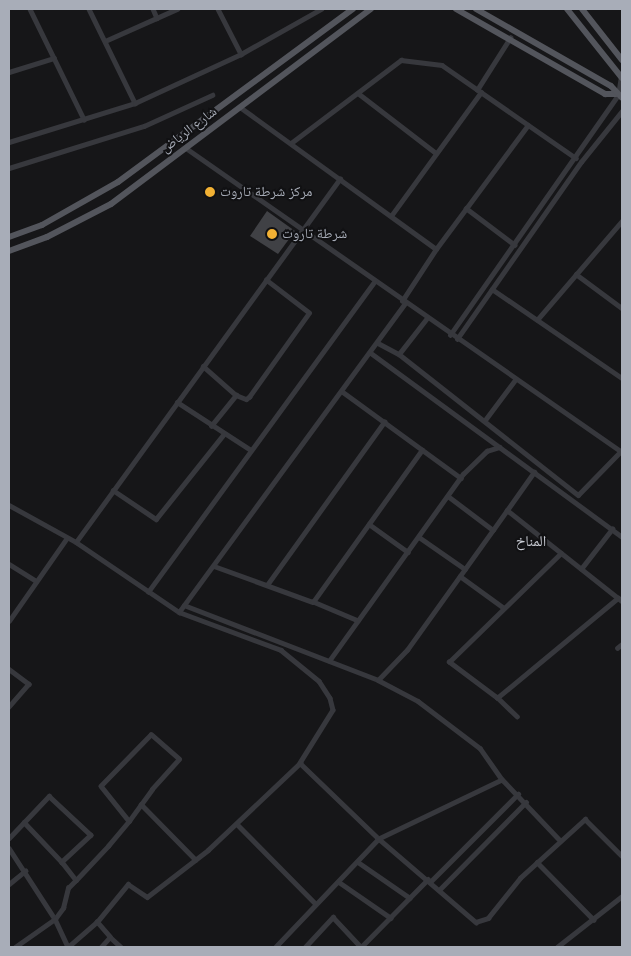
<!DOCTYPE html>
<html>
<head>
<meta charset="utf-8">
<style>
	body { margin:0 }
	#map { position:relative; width:631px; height:956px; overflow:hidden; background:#161618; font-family:"Fira Sans","Noto Naskh Arabic",sans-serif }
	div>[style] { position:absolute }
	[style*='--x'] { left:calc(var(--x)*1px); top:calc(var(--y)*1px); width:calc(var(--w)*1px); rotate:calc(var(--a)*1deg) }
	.building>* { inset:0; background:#404145 }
	.minor>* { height:4.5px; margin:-2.25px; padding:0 2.25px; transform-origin:2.25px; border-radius:2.25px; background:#37383d }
	.primary>* { height:6px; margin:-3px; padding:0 3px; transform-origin:3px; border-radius:3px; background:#53555c }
	.dots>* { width:14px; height:14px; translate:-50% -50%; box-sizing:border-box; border:2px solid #111113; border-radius:50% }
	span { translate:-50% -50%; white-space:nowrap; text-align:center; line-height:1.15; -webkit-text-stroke:4px #111113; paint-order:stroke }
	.street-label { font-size:14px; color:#a8adb8 }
	.poi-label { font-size:14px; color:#a8adb8 }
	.left { translate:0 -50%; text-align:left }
	.neighbourhood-label { font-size:15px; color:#c9ccd4 }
	.frame { position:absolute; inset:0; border:10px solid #a8adb8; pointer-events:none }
</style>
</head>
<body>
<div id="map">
	<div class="building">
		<i style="clip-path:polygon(267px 211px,295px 231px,278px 254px,250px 236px)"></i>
	</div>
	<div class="minor">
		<i style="--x:30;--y:9;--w:123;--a:63.9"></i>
		<i style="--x:89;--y:9;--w:105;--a:63.9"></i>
		<i style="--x:153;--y:9;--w:10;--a:66"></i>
		<i style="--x:218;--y:9;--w:51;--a:62.9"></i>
		<i style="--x:105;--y:41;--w:79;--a:-24"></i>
		<i style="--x:9;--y:72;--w:47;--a:-17.3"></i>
		<i style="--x:477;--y:90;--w:62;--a:-57.6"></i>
		<i style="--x:358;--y:93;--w:98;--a:37.6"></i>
		<i style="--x:240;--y:107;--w:242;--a:35.9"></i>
		<i style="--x:9;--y:142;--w:132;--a:-17.2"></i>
		<i style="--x:135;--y:103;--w:117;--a:-24.8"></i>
		<i style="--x:241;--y:54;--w:92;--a:-29.4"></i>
		<i style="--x:291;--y:143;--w:138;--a:-37"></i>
		<i style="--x:401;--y:60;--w:41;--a:7"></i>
		<i style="--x:442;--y:65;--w:163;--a:34.8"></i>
		<i style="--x:186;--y:148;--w:532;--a:34.89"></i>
		<i style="--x:9;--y:168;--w:141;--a:-17.3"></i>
		<i style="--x:144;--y:126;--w:75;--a:-24.5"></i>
		<i style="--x:466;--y:208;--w:61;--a:37.1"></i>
		<i style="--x:391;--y:216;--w:153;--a:-54"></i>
		<i style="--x:576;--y:274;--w:57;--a:36.5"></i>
		<i style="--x:492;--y:289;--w:158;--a:34.4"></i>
		<i style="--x:402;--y:301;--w:62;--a:-56.8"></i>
		<i style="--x:436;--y:249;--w:154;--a:-53.4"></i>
		<i style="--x:537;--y:320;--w:130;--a:-49.4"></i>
		<i style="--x:450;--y:335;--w:293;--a:-55"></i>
		<i style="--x:618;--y:95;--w:18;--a:-81"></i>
		<i style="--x:457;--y:339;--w:216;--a:-55"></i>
		<i style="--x:581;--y:162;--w:65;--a:-51.2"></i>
		<i style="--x:378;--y:343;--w:24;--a:28"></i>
		<i style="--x:399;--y:354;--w:228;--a:38.2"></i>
		<i style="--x:578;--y:495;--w:62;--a:-45.7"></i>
		<i style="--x:371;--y:353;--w:311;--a:36.2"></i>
		<i style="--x:399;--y:354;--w:46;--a:-52.1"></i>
		<i style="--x:203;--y:366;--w:44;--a:41.3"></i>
		<i style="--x:236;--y:395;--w:11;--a:22"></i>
		<i style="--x:246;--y:399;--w:4;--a:-34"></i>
		<i style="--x:249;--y:397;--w:103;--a:-54.5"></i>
		<i style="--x:309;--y:313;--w:54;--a:-142.5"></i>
		<i style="--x:343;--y:392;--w:146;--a:36.1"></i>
		<i style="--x:177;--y:402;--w:88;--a:33"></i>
		<i style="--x:485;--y:420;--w:50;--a:-53.1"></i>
		<i style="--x:211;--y:426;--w:40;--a:-51"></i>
		<i style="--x:113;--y:490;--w:52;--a:34"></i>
		<i style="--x:156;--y:519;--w:107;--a:-51.4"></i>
		<i style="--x:448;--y:496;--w:56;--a:37.1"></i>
		<i style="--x:493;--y:530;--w:71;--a:-54.7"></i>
		<i style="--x:9;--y:505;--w:77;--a:28.9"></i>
		<i style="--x:76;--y:542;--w:125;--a:34.2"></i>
		<i style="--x:179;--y:612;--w:109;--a:20.4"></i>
		<i style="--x:281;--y:650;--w:49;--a:39.2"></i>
		<i style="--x:319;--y:681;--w:20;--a:57"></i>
		<i style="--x:330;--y:698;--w:12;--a:76"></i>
		<i style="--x:333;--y:710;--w:62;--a:121.9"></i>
		<i style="--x:300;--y:763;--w:110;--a:43.9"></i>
		<i style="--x:379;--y:839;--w:149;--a:133.6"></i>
		<i style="--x:507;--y:510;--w:147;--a:38.4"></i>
		<i style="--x:369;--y:524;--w:48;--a:35.7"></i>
		<i style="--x:419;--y:537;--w:56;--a:34.8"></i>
		<i style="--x:76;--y:542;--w:449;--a:-54"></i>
		<i style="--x:9;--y:564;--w:32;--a:32"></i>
		<i style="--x:214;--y:566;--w:105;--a:20"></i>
		<i style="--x:581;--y:569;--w:51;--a:-52.2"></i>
		<i style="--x:460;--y:576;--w:54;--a:36"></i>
		<i style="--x:267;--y:585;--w:201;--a:-54.3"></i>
		<i style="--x:148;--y:592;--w:384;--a:-53.9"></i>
		<i style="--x:184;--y:605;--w:208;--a:21.1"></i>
		<i style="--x:378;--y:680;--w:42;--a:-46"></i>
		<i style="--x:407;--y:650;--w:148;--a:-54.4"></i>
		<i style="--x:179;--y:612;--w:383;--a:-53.8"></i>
		<i style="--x:9;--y:621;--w:101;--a:-55.1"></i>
		<i style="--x:358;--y:621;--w:49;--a:-157.1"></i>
		<i style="--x:313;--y:602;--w:187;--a:-54.4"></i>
		<i style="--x:617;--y:648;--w:6;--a:-39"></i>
		<i style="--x:329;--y:661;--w:230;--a:-54.4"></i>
		<i style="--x:463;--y:474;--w:33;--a:-44"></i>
		<i style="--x:487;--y:451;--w:13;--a:-18"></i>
		<i style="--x:9;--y:669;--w:25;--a:37"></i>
		<i style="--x:29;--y:684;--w:30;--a:131"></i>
		<i style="--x:378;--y:680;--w:45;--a:27.7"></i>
		<i style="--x:418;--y:701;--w:78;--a:37.2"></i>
		<i style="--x:480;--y:748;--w:39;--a:55"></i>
		<i style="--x:497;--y:698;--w:60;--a:-143.1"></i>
		<i style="--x:449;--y:662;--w:156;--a:-44.2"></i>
		<i style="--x:517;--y:717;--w:28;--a:-136"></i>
		<i style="--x:497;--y:698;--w:157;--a:-39.6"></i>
		<i style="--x:141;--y:804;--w:78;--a:45.5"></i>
		<i style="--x:24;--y:822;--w:55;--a:46.5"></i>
		<i style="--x:237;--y:824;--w:112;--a:45.4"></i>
		<i style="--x:9;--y:838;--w:58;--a:-46.4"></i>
		<i style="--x:49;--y:796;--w:57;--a:42.9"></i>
		<i style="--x:91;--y:835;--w:40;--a:137"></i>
		<i style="--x:62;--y:862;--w:23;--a:52"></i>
		<i style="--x:76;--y:880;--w:47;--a:-46.7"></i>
		<i style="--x:108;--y:846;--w:33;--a:-50"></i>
		<i style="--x:129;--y:821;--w:39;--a:-54"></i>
		<i style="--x:152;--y:789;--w:40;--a:-48"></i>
		<i style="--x:179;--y:759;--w:37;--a:-139"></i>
		<i style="--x:151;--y:735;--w:71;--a:134.4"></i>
		<i style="--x:101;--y:786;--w:45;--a:51.3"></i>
		<i style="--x:559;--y:840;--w:83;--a:-133.5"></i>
		<i style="--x:502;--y:780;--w:136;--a:154.4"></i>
		<i style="--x:379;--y:839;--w:128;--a:40.6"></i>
		<i style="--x:476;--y:922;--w:13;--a:-18"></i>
		<i style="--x:488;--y:918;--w:51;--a:-51.3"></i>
		<i style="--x:520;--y:878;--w:88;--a:-42.2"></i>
		<i style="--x:585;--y:819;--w:52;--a:45"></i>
		<i style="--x:9;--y:848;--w:85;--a:57.1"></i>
		<i style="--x:55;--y:919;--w:14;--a:-54"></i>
		<i style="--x:63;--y:908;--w:21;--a:-76"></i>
		<i style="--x:68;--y:888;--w:11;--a:-45"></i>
		<i style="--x:358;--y:862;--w:63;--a:34.7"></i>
		<i style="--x:537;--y:862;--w:81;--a:45.5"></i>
		<i style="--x:431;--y:881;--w:123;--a:-45"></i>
		<i style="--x:339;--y:882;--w:63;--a:34.7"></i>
		<i style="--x:9;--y:884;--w:21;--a:-39"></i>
		<i style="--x:440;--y:889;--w:122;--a:-45.3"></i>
		<i style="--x:110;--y:937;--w:15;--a:42"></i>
		<i style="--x:15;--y:947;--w:49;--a:-35"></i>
		<i style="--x:55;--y:919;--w:31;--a:65"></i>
		<i style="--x:68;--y:947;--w:38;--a:-41"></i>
		<i style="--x:101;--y:947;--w:13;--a:-48"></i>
		<i style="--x:110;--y:937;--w:20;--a:-131"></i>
		<i style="--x:97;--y:922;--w:49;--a:-50.8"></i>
		<i style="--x:128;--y:884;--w:23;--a:34"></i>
		<i style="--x:147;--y:897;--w:77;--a:-37.6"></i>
		<i style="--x:208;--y:850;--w:127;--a:-43.4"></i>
		<i style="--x:305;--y:947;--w:41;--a:-47"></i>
		<i style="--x:333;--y:917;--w:41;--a:47"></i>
		<i style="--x:361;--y:947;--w:95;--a:-45.4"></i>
		<i style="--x:557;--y:947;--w:83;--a:-38.1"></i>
	</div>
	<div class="primary">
		<i style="--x:456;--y:9;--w:172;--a:29.7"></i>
		<i style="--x:605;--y:94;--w:11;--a:0"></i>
		<i style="--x:476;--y:9;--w:155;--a:29.7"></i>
		<i style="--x:611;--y:86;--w:16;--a:47"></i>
		<i style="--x:567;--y:9;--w:88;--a:51.4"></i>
		<i style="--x:582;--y:9;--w:65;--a:51.9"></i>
		<i style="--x:9;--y:237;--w:35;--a:-20"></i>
		<i style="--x:42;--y:225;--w:87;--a:-29.5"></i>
		<i style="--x:118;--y:182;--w:292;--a:-36.4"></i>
		<i style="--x:9;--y:251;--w:40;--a:-20.2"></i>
		<i style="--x:47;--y:237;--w:72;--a:-27.3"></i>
		<i style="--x:111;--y:204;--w:325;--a:-36.9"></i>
	</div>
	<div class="dots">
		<i style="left:210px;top:192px;background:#f2b134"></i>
		<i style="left:272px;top:234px;background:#f2b134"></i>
	</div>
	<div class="street-label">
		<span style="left:189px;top:130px;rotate:-37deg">شارع الرياض</span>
	</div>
	<div class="poi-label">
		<span class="left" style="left:220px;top:192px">مركز شرطة تاروت</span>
		<span class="left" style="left:282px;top:234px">شرطة تاروت</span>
	</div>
	<div class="neighbourhood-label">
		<span style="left:531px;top:542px">المناخ</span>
	</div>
	<div class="frame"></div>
</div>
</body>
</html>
